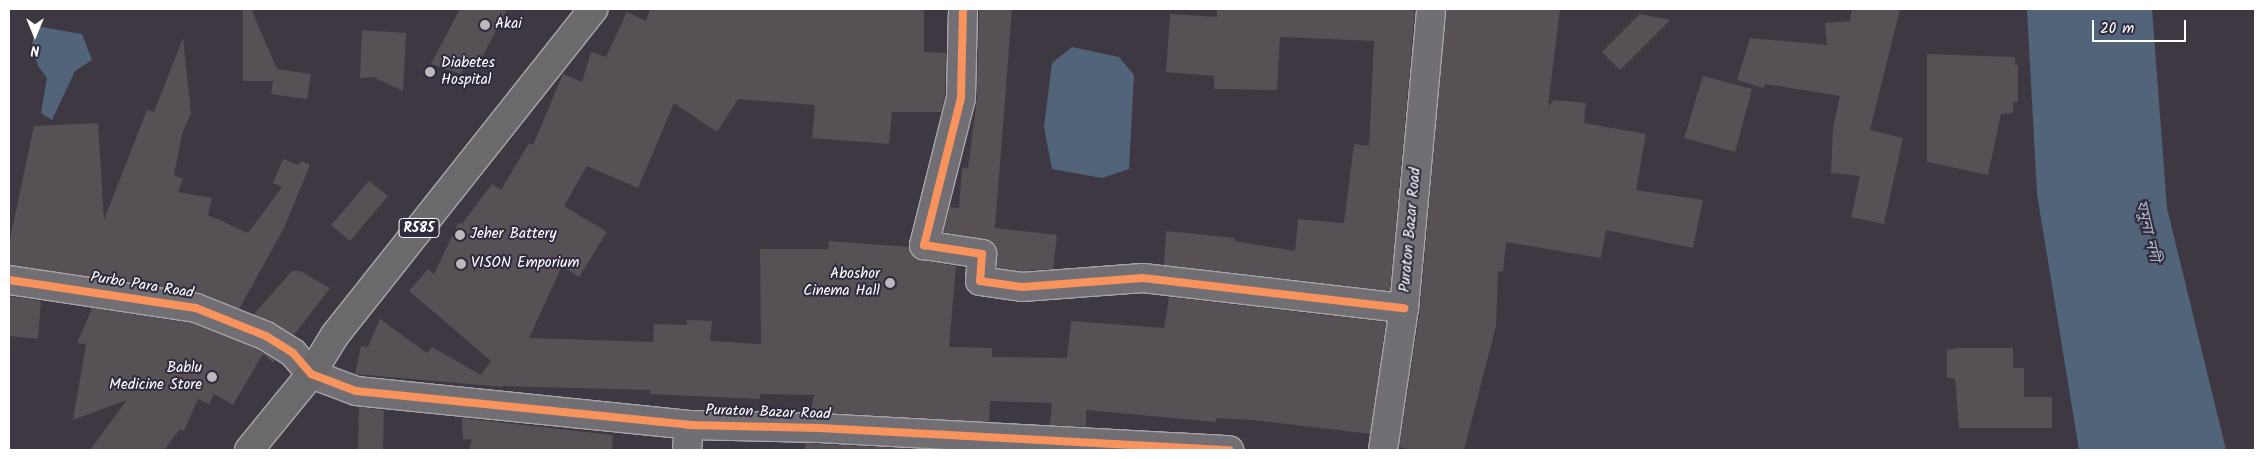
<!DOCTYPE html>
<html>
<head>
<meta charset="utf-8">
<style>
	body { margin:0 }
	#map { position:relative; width:2264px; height:459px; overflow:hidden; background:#3d3841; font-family:Kalam,"Noto Sans Bengali",sans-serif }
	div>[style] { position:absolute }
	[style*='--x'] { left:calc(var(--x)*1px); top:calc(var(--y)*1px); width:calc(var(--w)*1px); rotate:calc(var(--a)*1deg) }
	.water>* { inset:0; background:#516479 }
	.building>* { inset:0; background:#575156 }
	.roads { filter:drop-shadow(1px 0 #a8a5aa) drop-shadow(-1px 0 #a8a5aa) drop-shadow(0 1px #a8a5aa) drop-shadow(0 -1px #a8a5aa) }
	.street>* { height:28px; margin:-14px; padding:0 14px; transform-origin:14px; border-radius:14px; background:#716f74 }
	.primary>* { height:28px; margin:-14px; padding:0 14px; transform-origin:14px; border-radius:14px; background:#6c696c }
	.cycleway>* { height:8px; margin:-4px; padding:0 4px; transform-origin:4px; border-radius:4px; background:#f8935d }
	.dots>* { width:14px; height:14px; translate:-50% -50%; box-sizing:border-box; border:2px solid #2f2a3d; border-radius:50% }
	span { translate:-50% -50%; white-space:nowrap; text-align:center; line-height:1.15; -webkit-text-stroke:4px #2f2a3d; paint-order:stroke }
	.shield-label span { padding:1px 4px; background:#2f2a3d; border:1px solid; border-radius:4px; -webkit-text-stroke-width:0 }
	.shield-label { font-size:14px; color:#fff; font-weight:700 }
	.poi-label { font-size:15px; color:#fff }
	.left { translate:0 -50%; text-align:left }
	.right { translate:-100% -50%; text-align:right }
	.street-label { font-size:15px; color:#fff }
	.water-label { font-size:16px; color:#a9b4be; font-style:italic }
	.frame { position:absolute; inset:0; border:10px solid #fff; pointer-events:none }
	.north { position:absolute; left:10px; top:10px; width:50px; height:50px; -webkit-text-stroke:4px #2f2a3d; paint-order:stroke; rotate:180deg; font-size:14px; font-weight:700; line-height:20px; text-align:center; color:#fff }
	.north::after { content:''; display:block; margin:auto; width:18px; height:22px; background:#fff; clip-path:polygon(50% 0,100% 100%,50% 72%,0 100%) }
	.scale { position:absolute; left:2092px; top:20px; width:94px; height:22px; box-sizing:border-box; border:2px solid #fff; border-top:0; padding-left:6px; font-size:15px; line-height:18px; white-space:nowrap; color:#fff; -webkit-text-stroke:4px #2f2a3d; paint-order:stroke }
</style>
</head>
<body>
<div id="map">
	<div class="water">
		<i style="clip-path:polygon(2027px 9px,2152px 9px,2167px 208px,2226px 450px,2079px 450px,2037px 194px)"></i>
		<i style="clip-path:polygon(35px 26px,82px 34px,92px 60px,75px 71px,52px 120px,41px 113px,47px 78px,38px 66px,32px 45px)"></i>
		<i style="clip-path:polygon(1072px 47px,1119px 57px,1134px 75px,1129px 169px,1102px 178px,1052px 169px,1044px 127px,1052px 63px)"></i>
	</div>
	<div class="building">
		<i style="clip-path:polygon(243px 9px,251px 9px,277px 69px,311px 74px,307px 99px,271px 94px,273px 81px,243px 81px)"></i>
		<i style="clip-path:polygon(460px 9px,507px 9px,479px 63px,467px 57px,461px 74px,431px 64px)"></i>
		<i style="clip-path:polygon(650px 9px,924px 9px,924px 52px,946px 53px,945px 96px,941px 112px,892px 112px,889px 144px,812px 138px,815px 105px,738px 99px,717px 132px,674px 103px,638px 188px,587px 166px,564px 206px,607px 232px,579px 277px,562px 266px,529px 338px,653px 342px,654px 324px,687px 325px,687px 320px,712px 321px,710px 341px,761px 344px,760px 249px,828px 249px,829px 241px,909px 247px,913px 256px,921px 260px,956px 266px,949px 347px,992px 348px,992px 357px,1067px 358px,1071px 321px,1164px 328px,1169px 297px,1386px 322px,1370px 434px,1253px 420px,1216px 418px,1216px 422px,1086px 410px,1086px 427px,1050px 425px,1052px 403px,990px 401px,989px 422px,811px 412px,814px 395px,760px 394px,760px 399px,650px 394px,650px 390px,500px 386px,503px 387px,355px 374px,361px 346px,368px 347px,380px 319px,427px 353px,432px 347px,481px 375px,491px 361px,409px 291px,428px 269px,434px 274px,459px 222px,462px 224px,492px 184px,501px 190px,529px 143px,533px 145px,563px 74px,582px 82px,591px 52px,606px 57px,627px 12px,646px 21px)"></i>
		<i style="clip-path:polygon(979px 9px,1012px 9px,995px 228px,1057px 235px,1053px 269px,1023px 271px,997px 268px,996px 248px,991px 241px,943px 232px,950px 207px,959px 208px,962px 168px,968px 168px,977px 98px)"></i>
		<i style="clip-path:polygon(1217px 9px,1415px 9px,1390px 291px,1164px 265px,1166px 231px,1235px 238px,1235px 241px,1295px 251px,1298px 219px,1344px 223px,1354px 144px,1369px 146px,1374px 41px,1280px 37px,1277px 90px,1214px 89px,1214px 76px,1166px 72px,1170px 14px,1217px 17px)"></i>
		<i style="clip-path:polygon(1446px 9px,1560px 9px,1548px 106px,1554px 100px,1586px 103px,1584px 123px,1646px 134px,1636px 190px,1703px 200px,1693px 248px,1606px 230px,1601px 258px,1506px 242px,1503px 272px,1498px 271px,1496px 326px,1464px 450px,1412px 450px,1399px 447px,1420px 310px)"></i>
		<i style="clip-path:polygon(1852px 9px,1900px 9px,1870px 130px,1903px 138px,1884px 224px,1851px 217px,1860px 176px,1831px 173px,1833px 127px,1840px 96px,1765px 84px,1764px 88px,1737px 80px,1750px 38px,1827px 45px,1825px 23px,1850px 21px)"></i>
		<i style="clip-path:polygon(1640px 14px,1670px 20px,1620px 70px,1602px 52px)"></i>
		<i style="clip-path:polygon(362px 30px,406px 33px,403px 91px,373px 77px,360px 78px)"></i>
		<i style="clip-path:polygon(183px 38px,191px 113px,182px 134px,174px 175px,183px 179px,178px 192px,212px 198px,208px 215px,248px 233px,282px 187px,273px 183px,283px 159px,298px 165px,302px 161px,310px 165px,284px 228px,239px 309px,199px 293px,9px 265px,9px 244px,34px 126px,98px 123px,104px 220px,147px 110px,154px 112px)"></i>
		<i style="clip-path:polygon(1927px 54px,2015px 57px,2015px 65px,2018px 65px,2018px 102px,2013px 102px,2013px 113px,2001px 114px,1988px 175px,1927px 162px)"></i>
		<i style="clip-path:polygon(1703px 76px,1752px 89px,1735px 152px,1684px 138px)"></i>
		<i style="clip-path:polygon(369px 181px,388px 196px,350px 241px,331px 225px)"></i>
		<i style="clip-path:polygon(292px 271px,300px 271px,330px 288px,294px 335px,254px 314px)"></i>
		<i style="clip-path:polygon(9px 296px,41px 301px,38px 339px,9px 336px)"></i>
		<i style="clip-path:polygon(92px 308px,192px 323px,259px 350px,275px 360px,273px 362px,263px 354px,233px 405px,214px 394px,209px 404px,198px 399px,184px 431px,180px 429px,164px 450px,90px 450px,127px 400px,73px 420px,86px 344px,77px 343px)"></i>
		<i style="clip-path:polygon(1958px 348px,2013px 348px,2013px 368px,2024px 368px,2024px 397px,2052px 397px,2052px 428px,1959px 428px,1955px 378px,1947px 378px,1947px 350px)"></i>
		<i style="clip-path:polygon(359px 407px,384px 410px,383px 450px,358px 450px)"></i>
		<i style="clip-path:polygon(462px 418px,613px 435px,612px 450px,469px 450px,472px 439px,463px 440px)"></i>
		<i style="clip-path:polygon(806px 443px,818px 444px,942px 450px,804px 450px)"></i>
	</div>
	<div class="roads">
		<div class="street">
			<i style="--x:963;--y:9;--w:89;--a:91.3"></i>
			<i style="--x:961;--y:98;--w:152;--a:104.1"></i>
			<i style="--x:924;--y:245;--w:59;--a:8.8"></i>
			<i style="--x:982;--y:254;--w:27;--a:94"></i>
			<i style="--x:980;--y:281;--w:42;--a:8.1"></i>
			<i style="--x:1022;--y:287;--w:121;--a:-4.3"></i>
			<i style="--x:1143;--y:278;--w:263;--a:6.6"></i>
			<i style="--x:9;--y:280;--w:189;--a:8.5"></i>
			<i style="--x:196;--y:308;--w:75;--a:21.8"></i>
			<i style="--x:266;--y:336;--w:32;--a:32"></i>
			<i style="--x:293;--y:353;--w:28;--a:49"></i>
			<i style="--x:311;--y:374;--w:48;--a:20.7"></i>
			<i style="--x:356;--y:391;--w:335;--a:5.8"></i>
			<i style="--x:689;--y:425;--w:130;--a:1.3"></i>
			<i style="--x:819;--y:428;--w:411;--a:3.1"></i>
			<i style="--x:687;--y:450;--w:25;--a:-85"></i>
			<i style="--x:1383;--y:450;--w:144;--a:-81.6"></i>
			<i style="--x:1404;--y:308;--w:300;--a:-84.8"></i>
		</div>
		<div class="primary">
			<i style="--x:249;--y:450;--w:98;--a:-50.8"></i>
			<i style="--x:311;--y:374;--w:46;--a:-58.4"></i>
			<i style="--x:335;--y:335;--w:416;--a:-51.6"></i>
		</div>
	</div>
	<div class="cycleway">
		<i style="--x:963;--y:9;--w:89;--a:91.3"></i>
		<i style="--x:961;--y:98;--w:152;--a:104.1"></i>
		<i style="--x:924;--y:245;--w:59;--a:8.8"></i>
		<i style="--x:982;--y:254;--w:27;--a:94"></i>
		<i style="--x:980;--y:281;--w:42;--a:8.1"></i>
		<i style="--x:1022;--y:287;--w:121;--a:-4.3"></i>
		<i style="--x:1143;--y:278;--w:263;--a:6.6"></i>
		<i style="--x:9;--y:280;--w:189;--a:8.5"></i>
		<i style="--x:196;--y:308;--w:75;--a:21.8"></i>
		<i style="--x:266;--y:336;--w:32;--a:32"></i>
		<i style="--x:293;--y:353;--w:28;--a:49"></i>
		<i style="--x:311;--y:374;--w:48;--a:20.7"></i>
		<i style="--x:356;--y:391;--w:335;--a:5.8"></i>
		<i style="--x:689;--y:425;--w:130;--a:1.3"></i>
		<i style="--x:819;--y:428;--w:411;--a:3.1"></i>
	</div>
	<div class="dots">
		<i style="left:485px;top:25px;background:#bbb9bc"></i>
		<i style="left:430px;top:72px;background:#bbb9bc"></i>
		<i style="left:460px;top:235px;background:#bbb9bc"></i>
		<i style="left:461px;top:264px;background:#bbb9bc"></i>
		<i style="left:890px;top:283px;background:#bbb9bc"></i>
		<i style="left:212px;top:377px;background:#bbb9bc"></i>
	</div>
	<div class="shield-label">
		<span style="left:419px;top:228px">R585</span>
	</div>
	<div class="poi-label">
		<span class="left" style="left:495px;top:25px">Akai</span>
		<span class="left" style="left:441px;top:72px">Diabetes<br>Hospital</span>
		<span class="left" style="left:470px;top:235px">Jeher Battery</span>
		<span class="left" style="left:471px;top:264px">VISON Emporium</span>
		<span class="right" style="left:880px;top:283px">Aboshor<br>Cinema Hall</span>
		<span class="right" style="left:202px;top:377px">Bablu<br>Medicine Store</span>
	</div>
	<div class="street-label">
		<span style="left:1411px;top:230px;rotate:-85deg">Puraton Bazar Road</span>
		<span style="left:142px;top:286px;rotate:9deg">Purbo Para Road</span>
		<span style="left:768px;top:413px;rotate:2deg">Puraton Bazar Road</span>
	</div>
	<div class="water-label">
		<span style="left:2147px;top:231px;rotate:77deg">যমুনা নদী</span>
	</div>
	<div class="frame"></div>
	<div class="north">N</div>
	<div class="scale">20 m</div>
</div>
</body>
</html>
